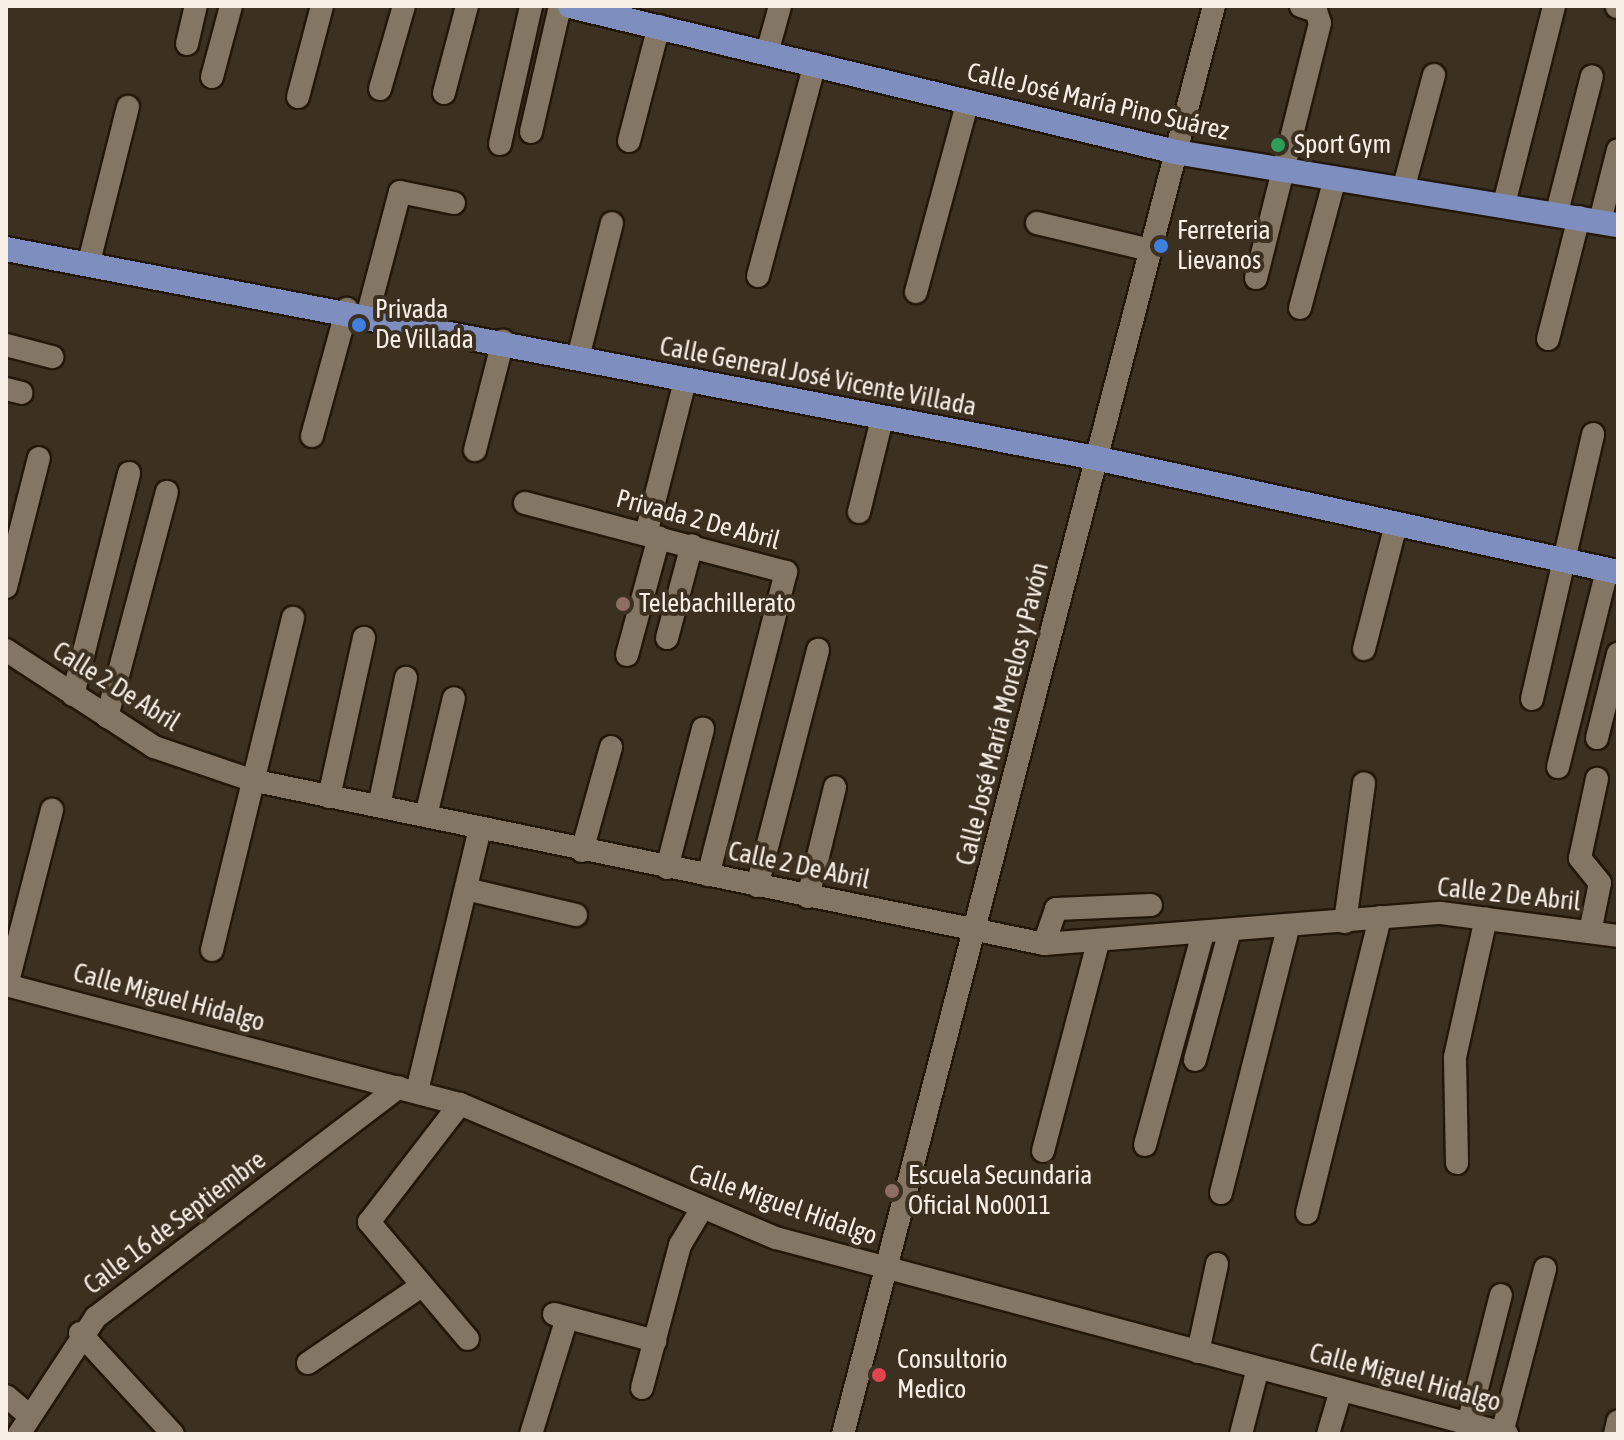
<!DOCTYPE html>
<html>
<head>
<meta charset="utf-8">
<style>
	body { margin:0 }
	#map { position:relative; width:1624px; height:1440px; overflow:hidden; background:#3c3021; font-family:"Asap Condensed",sans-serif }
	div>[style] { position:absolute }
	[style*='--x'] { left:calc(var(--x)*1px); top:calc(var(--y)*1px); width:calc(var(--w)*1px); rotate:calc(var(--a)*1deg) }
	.roads { filter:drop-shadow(2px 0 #231709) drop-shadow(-2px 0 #231709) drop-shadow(0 2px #231709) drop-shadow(0 -2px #231709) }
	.minor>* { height:22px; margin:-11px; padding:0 11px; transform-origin:11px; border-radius:11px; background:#847665 }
	.major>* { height:24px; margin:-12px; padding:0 12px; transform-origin:12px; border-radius:12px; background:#7e8ebe }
	.dots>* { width:22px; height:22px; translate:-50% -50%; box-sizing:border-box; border:4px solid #3c3021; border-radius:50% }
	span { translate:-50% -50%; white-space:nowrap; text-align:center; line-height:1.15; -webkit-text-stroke:8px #3c3021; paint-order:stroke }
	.street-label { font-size:26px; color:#f7efe5 }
	.poi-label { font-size:26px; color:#f7efe5 }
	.left { translate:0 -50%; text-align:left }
	.frame { position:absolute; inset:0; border:8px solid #f7efe5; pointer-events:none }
</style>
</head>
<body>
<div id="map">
	<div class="roads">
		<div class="minor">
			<i style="--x:1617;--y:7;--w:1;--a:-45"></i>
			<i style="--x:187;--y:44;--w:39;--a:-77"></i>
			<i style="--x:767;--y:53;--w:49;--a:-74.5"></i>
			<i style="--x:212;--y:77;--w:73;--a:-75"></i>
			<i style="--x:380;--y:89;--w:86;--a:-73.9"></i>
			<i style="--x:444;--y:93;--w:90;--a:-75.2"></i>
			<i style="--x:298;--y:97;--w:94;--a:-75.2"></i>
			<i style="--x:531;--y:132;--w:129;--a:-77"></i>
			<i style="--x:629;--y:141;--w:119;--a:-75.4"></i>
			<i style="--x:500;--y:144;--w:141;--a:-77.3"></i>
			<i style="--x:1403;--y:190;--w:119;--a:-74.9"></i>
			<i style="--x:1504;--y:204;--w:204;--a:-75.8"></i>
			<i style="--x:1557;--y:212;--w:140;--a:-75.6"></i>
			<i style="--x:1600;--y:221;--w:73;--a:-75.8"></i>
			<i style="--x:1037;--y:223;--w:116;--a:13.4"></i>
			<i style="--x:89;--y:262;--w:160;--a:-75.9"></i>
			<i style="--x:758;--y:276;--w:220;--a:-75"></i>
			<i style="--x:1256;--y:278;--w:263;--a:-75.9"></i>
			<i style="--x:1320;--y:23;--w:13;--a:-108"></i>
			<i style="--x:1316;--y:11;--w:16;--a:-162"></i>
			<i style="--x:916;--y:292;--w:198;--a:-74.8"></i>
			<i style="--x:1300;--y:308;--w:135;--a:-74.9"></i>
			<i style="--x:368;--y:313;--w:125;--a:-75.2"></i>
			<i style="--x:400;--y:192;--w:55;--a:11.5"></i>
			<i style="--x:1548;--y:339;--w:126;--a:-75.7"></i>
			<i style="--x:6;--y:345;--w:48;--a:14.6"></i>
			<i style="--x:578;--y:358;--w:139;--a:-75.9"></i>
			<i style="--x:6;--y:389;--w:16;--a:14"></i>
			<i style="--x:312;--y:436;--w:132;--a:-74.6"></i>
			<i style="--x:475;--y:450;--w:113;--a:-75.6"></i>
			<i style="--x:525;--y:503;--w:270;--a:14.8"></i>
			<i style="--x:786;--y:572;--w:313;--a:104.4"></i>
			<i style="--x:859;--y:512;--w:96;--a:-76.1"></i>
			<i style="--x:646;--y:534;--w:158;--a:-75.7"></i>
			<i style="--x:6;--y:587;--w:133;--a:-75.7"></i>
			<i style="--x:667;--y:638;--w:96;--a:-75"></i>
			<i style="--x:1364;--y:649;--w:129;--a:-75.6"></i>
			<i style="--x:6;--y:650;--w:177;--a:33.2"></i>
			<i style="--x:154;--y:747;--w:102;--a:18.8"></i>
			<i style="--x:251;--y:780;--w:810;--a:11.68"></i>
			<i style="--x:1044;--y:944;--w:398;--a:-4.5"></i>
			<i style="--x:1441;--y:913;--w:178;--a:7.4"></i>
			<i style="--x:627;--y:655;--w:122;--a:-74.8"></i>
			<i style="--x:73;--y:695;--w:229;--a:-75.8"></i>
			<i style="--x:1532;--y:699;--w:272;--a:-77"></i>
			<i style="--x:107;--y:717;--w:233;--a:-75.1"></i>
			<i style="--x:1597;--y:738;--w:87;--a:-76"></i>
			<i style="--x:1558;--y:767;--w:203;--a:-76"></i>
			<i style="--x:329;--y:797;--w:163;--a:-77.6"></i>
			<i style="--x:379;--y:806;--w:131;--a:-78.1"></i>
			<i style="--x:426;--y:816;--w:121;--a:-76.7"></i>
			<i style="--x:582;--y:851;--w:108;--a:-74.4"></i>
			<i style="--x:667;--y:868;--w:144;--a:-75.5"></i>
			<i style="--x:757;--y:886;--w:244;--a:-75.5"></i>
			<i style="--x:466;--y:889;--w:113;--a:13.3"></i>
			<i style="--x:808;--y:897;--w:113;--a:-76.2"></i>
			<i style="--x:1345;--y:922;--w:140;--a:-82.2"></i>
			<i style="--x:1590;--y:932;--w:50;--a:-78.5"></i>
			<i style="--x:1600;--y:883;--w:32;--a:-129"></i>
			<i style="--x:1580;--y:858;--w:81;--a:-77.9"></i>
			<i style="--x:1044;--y:944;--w:37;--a:-71"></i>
			<i style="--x:1056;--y:909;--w:95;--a:-2.4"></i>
			<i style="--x:212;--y:950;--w:342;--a:-76.3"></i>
			<i style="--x:6;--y:985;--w:469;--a:14.7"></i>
			<i style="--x:460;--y:1104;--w:343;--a:23"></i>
			<i style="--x:776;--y:1238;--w:757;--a:15.01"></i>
			<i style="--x:7;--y:985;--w:181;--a:-75.6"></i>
			<i style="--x:1195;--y:1060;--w:135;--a:-74.9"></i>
			<i style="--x:417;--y:1091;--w:270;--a:-76.5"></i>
			<i style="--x:460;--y:1104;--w:149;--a:127.6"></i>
			<i style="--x:369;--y:1222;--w:153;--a:49.8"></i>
			<i style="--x:1145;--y:1145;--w:220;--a:-74.7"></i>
			<i style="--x:1043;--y:1151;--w:215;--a:-75.2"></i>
			<i style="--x:1457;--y:1163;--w:106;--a:-91.1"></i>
			<i style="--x:1455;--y:1057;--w:142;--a:-77.4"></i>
			<i style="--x:1221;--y:1193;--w:276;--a:-75.8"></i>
			<i style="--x:1307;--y:1213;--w:305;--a:-76.1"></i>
			<i style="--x:554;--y:1314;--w:105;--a:15"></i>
			<i style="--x:80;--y:1333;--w:137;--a:47.4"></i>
			<i style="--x:1198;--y:1352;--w:90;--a:-77.8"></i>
			<i style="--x:308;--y:1363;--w:135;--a:-34.2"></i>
			<i style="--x:642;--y:1388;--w:148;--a:-75.1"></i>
			<i style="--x:680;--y:1245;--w:41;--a:-59"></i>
			<i style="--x:6;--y:1396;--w:31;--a:40"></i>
			<i style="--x:1468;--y:1424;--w:133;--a:-75.7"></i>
			<i style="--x:1502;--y:1433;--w:170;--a:-75.3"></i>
			<i style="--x:19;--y:1434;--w:140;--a:-56.7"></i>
			<i style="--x:96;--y:1317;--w:380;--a:-37.2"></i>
			<i style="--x:531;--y:1434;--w:121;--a:-72.8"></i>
			<i style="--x:843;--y:1434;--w:1475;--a:-75.44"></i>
			<i style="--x:1241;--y:1434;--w:68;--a:-75.6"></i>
			<i style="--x:1328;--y:1434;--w:46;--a:-73.5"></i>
			<i style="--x:1615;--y:1434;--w:13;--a:-77"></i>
		</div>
		<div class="major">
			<i style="--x:570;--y:6;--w:623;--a:13.55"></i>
			<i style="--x:1176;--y:152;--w:448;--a:9.4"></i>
			<i style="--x:6;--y:249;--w:1109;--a:10.86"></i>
			<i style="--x:1095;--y:458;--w:535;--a:12.3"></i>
		</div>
	</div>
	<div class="dots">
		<i style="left:1278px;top:145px;background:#2e9e5b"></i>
		<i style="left:1161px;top:246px;background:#3f7fe0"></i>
		<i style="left:359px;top:325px;background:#3f7fe0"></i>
		<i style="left:623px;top:604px;background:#8d6e63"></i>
		<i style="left:892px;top:1191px;background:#8d6e63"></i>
		<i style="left:879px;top:1375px;background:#e0444e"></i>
	</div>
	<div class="street-label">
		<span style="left:1098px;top:102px;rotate:13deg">Calle José María Pino Suárez</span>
		<span style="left:818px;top:377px;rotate:11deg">Calle General José Vicente Villada</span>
		<span style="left:698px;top:520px;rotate:15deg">Privada 2 De Abril</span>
		<span style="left:116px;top:687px;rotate:32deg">Calle 2 De Abril</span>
		<span style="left:1003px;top:714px;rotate:-76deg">Calle José María Morelos y Pavón</span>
		<span style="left:799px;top:866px;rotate:12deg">Calle 2 De Abril</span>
		<span style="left:1509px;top:895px;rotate:6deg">Calle 2 De Abril</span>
		<span style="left:169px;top:998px;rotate:15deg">Calle Miguel Hidalgo</span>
		<span style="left:783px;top:1205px;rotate:19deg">Calle Miguel Hidalgo</span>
		<span style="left:175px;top:1223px;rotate:-37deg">Calle 16 de Septiembre</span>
		<span style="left:1405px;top:1378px;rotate:15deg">Calle Miguel Hidalgo</span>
	</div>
	<div class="poi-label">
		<span class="left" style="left:1294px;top:145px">Sport Gym</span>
		<span class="left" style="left:1177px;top:246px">Ferreteria<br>Lievanos</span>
		<span class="left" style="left:375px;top:325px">Privada<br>De Villada</span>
		<span class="left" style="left:639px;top:604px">Telebachillerato</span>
		<span class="left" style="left:908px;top:1191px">Escuela Secundaria<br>Oficial No0011</span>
		<span class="left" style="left:897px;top:1375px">Consultorio<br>Medico</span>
	</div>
	<div class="frame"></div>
</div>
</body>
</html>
